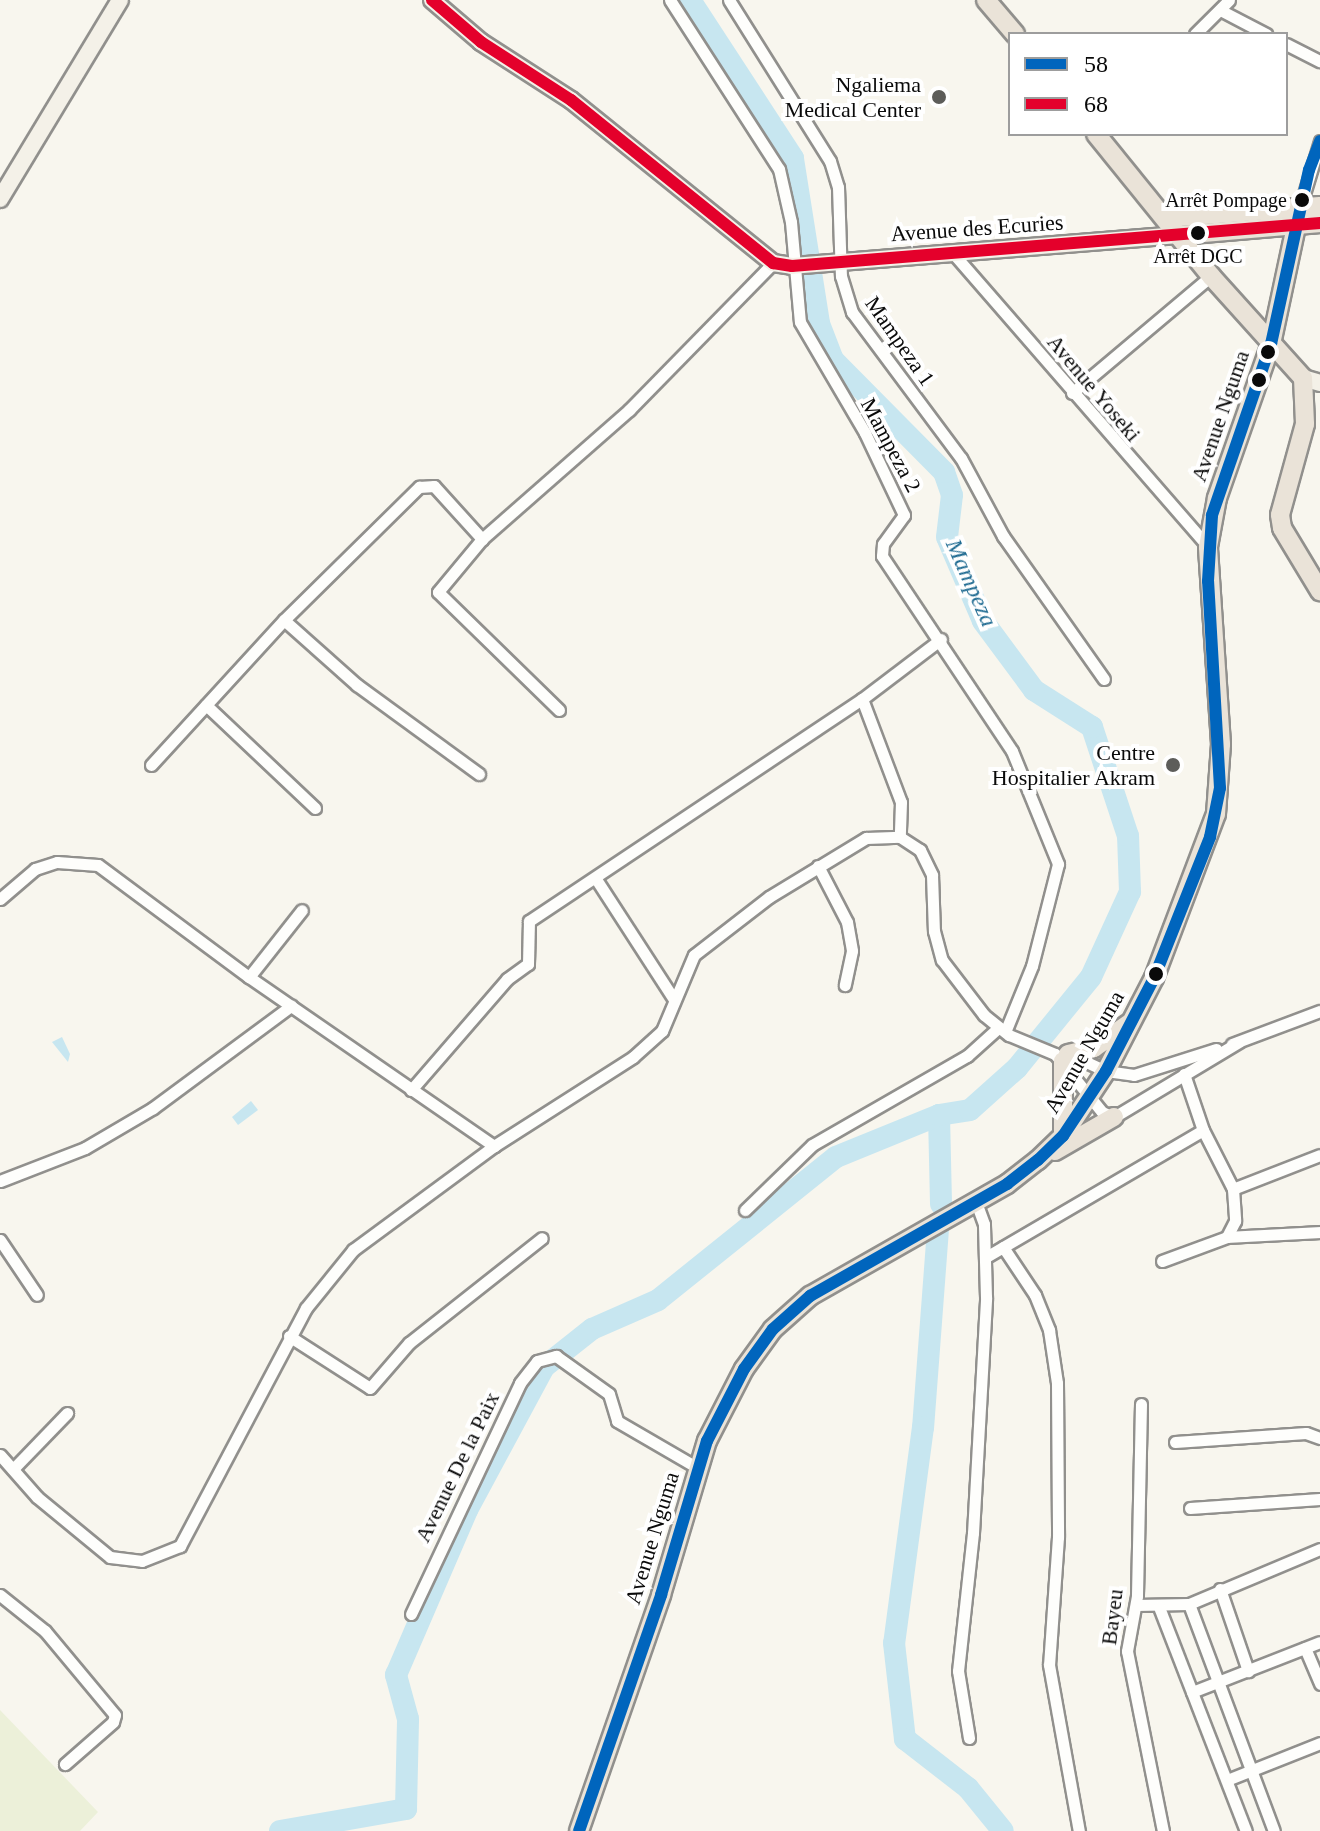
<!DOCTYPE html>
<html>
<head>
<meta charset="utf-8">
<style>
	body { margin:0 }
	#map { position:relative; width:1320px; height:1831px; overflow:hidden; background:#f8f6ee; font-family:Georgia,serif }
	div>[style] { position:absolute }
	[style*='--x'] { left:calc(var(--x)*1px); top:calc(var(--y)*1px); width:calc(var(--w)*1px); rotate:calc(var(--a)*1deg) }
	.pitch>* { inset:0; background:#ecf0d9 }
	.water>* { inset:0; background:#c7e6f0 }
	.river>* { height:22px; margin:-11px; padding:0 11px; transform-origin:11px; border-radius:11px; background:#c7e6f0 }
	.roads { filter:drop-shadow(2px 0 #91908d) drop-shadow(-2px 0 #91908d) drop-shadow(0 2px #91908d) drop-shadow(0 -2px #91908d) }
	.street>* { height:11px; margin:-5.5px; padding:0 5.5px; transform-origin:5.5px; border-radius:5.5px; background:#fefefc }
	.secondary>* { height:16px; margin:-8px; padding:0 8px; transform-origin:8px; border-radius:8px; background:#f4f1e8 }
	.primary>* { height:18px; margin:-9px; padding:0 9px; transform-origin:9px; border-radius:9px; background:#eae3d8 }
	.bus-1>* { height:12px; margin:-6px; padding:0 6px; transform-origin:6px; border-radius:6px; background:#0065bd }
	.bus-2>* { height:12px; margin:-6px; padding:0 6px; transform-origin:6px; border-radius:6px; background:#e4002b }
	.dots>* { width:22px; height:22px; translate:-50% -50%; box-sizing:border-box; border:4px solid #fff; border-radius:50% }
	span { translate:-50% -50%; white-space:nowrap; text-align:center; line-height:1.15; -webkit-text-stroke:8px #fff; paint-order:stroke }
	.bus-label { font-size:20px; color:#0a0a0a }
	.right { translate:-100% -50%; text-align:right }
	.poi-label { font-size:22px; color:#0a0a0a }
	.street-label { font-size:22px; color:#0a0a0a }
	.water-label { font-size:24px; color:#1e6a91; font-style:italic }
	.legend { position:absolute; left:1008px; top:32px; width:280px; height:104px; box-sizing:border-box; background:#fff; border:2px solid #9d9d9d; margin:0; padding:10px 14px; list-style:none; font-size:24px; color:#0a0a0a }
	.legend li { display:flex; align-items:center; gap:16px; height:40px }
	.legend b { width:40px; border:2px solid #9d9d9d }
</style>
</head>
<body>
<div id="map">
	<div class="pitch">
		<i style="clip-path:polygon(0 1710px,98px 1812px,80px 1831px,0 1831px)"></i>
	</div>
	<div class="water">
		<i style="clip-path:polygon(62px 1037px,70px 1054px,68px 1062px,52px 1042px)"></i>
		<i style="clip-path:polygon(251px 1101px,258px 1110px,238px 1125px,232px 1117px)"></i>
	</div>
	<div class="river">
		<i style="--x:939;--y:1115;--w:89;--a:88.7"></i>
		<i style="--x:938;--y:1229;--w:199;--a:94.3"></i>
		<i style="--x:923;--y:1427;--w:218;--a:97.6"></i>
		<i style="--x:894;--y:1643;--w:97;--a:83.5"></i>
		<i style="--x:905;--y:1739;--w:80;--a:37.9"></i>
		<i style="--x:968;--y:1788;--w:55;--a:50.9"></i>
		<i style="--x:280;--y:1831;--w:128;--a:-9.9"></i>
		<i style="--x:406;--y:1809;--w:90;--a:-88.7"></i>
		<i style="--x:408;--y:1719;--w:46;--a:-105.3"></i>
		<i style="--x:396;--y:1675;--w:180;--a:-66.7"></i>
		<i style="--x:467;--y:1510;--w:162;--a:-61.7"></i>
		<i style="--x:544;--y:1367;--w:61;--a:-38.4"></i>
		<i style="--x:592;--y:1329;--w:72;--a:-23.7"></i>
		<i style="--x:658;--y:1300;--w:228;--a:-38.8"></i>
		<i style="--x:836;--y:1157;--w:111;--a:-22.2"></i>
		<i style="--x:939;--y:1115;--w:31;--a:-9"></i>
		<i style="--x:970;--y:1110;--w:63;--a:-41.8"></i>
		<i style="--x:1017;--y:1068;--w:117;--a:-50.9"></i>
		<i style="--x:1091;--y:977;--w:94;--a:-65.4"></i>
		<i style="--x:1130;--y:892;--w:56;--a:-92"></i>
		<i style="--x:1128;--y:836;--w:115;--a:-108.3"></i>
		<i style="--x:1092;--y:727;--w:69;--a:-147.5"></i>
		<i style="--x:1034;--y:690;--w:86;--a:-126.5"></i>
		<i style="--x:983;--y:621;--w:91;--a:-113.2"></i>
		<i style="--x:947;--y:537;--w:42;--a:-83.2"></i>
		<i style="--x:952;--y:495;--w:24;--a:-109"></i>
		<i style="--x:944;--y:472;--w:158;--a:-134.7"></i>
		<i style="--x:833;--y:360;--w:40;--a:-111"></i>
		<i style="--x:819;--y:323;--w:167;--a:-99"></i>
		<i style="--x:793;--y:158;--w:189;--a:-123.1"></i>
	</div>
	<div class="roads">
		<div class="street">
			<i style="--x:670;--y:0;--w:201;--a:57.2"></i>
			<i style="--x:779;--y:169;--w:54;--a:77.2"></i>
			<i style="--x:791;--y:222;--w:100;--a:84.9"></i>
			<i style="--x:800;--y:322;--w:129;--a:59.6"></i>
			<i style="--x:865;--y:433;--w:91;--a:64.6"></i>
			<i style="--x:904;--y:515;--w:36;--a:126"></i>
			<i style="--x:883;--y:544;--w:12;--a:95"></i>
			<i style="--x:882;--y:556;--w:234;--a:56.3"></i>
			<i style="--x:1012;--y:751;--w:122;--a:67.8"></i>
			<i style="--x:1058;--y:864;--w:105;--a:104.3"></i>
			<i style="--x:1032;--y:966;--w:71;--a:112.2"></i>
			<i style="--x:729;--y:0;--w:190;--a:57.9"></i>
			<i style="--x:830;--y:161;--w:27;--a:73"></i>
			<i style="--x:838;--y:187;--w:89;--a:88.1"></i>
			<i style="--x:841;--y:276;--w:38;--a:73"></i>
			<i style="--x:852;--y:312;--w:182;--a:53.3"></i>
			<i style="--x:961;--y:458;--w:89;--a:61.7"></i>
			<i style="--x:1003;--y:536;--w:175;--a:54.8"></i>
			<i style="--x:1222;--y:11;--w:50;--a:27.6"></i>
			<i style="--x:1195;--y:34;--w:48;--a:-45"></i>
			<i style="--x:1286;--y:44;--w:38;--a:27"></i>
			<i style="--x:1300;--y:207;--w:69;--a:-73.1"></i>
			<i style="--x:952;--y:252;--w:391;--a:49"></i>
			<i style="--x:1072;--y:393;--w:182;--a:-40.1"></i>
			<i style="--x:482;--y:539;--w:69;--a:129.7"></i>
			<i style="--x:438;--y:592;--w:169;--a:44.3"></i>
			<i style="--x:284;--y:620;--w:98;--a:41.7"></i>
			<i style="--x:357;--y:685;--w:151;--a:36.1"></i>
			<i style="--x:862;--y:699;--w:110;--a:69.3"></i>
			<i style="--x:901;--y:802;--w:35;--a:92"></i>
			<i style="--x:206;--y:705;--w:150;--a:43.4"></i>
			<i style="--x:151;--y:765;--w:197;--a:-47.5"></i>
			<i style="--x:284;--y:620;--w:190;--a:-44.6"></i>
			<i style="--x:419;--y:487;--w:15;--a:-4"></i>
			<i style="--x:434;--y:486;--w:72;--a:47.8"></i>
			<i style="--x:482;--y:539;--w:196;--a:-41.3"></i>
			<i style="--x:629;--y:410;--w:206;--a:-45.6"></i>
			<i style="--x:818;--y:866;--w:63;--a:62.6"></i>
			<i style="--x:847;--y:922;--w:29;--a:80"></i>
			<i style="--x:852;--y:951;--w:35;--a:102"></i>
			<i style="--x:596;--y:879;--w:142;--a:57.1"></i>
			<i style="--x:0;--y:899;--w:46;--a:-40.6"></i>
			<i style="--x:35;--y:869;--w:23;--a:-18"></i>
			<i style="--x:57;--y:862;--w:41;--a:4.2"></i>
			<i style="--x:98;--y:865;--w:188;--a:36.6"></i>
			<i style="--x:249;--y:977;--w:298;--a:34.6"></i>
			<i style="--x:249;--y:977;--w:85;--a:-51.7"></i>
			<i style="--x:1232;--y:1044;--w:94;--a:-20.6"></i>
			<i style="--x:1069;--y:1054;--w:41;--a:24.7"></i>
			<i style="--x:1106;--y:1071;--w:28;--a:8"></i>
			<i style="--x:1134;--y:1075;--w:86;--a:-17.6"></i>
			<i style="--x:1184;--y:1074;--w:59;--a:71.3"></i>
			<i style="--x:1203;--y:1130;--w:66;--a:63"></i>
			<i style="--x:1233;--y:1189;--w:32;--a:86"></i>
			<i style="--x:1235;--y:1221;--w:18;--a:117"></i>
			<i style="--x:411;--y:1090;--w:147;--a:-49.1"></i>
			<i style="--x:507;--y:979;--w:26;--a:-36"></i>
			<i style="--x:528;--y:964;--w:43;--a:-88.7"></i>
			<i style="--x:529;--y:921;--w:400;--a:-33.7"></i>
			<i style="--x:862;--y:699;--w:99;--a:-37.2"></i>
			<i style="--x:0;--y:1181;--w:91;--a:-21.2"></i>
			<i style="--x:85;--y:1148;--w:79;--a:-30.5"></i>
			<i style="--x:153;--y:1108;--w:172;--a:-36.5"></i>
			<i style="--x:1233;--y:1189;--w:93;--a:-21.3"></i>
			<i style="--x:745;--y:1210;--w:93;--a:-44.1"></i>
			<i style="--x:812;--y:1145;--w:179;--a:-29.9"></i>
			<i style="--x:967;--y:1056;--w:42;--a:-42.1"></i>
			<i style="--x:0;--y:1240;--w:66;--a:56.1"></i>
			<i style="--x:1003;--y:1247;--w:58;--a:56.3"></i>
			<i style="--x:1035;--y:1295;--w:38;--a:68"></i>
			<i style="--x:1049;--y:1330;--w:54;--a:81.4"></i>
			<i style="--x:1057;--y:1383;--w:154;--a:89.6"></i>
			<i style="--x:1058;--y:1537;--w:128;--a:94"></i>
			<i style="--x:1049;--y:1665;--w:169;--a:79.8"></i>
			<i style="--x:986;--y:1257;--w:251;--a:-30.3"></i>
			<i style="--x:1162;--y:1261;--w:69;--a:-20.3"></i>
			<i style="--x:1227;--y:1237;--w:93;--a:-3.1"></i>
			<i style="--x:289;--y:1336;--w:96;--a:32.7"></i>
			<i style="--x:370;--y:1388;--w:60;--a:-49.1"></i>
			<i style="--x:409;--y:1343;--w:169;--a:-38.3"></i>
			<i style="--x:1141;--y:1404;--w:192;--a:91.2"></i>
			<i style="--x:1137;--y:1596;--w:56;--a:100.3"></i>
			<i style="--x:1127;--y:1651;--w:184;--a:78.7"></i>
			<i style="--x:1175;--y:1442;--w:131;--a:-3.9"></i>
			<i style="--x:1306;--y:1433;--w:15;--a:20"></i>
			<i style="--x:0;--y:1455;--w:56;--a:48.6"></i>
			<i style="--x:37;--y:1497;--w:94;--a:39.4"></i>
			<i style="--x:110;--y:1557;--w:32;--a:7"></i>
			<i style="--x:142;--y:1561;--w:41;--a:-21.5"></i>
			<i style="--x:180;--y:1546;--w:269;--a:-62.1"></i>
			<i style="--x:306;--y:1308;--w:75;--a:-51"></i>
			<i style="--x:353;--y:1250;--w:175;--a:-36.4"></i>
			<i style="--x:494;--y:1146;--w:165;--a:-32.6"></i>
			<i style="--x:633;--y:1057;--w:39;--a:-42"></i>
			<i style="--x:662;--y:1031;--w:82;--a:-67.2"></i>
			<i style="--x:694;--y:955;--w:95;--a:-37.7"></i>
			<i style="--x:769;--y:897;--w:114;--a:-31.3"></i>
			<i style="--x:866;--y:838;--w:34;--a:-2"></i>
			<i style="--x:900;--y:837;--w:24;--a:33"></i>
			<i style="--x:920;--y:850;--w:28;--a:64"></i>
			<i style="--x:932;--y:875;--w:56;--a:88"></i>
			<i style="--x:934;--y:931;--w:30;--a:75"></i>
			<i style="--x:942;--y:960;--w:69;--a:52.6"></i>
			<i style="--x:984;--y:1015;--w:32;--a:39"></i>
			<i style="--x:1009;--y:1035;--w:50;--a:22.4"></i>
			<i style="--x:1055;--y:1054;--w:75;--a:51"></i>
			<i style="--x:1102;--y:1112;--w:13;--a:23"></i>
			<i style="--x:1114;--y:1117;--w:146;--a:-31"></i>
			<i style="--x:13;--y:1469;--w:78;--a:-46"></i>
			<i style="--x:1190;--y:1508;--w:130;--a:-4"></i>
			<i style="--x:1220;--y:1589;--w:87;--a:71.1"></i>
			<i style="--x:0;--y:1595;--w:58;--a:38.7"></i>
			<i style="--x:45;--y:1631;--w:109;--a:50.2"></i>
			<i style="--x:115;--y:1715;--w:7;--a:106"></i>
			<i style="--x:113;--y:1722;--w:64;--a:138.8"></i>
			<i style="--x:1189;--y:1604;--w:242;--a:69.5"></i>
			<i style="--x:1136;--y:1605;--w:53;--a:-1.1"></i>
			<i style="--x:1189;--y:1604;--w:142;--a:-22.8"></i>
			<i style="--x:1159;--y:1607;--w:240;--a:68.8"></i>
			<i style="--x:411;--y:1614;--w:255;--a:-64.7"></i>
			<i style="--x:520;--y:1383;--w:28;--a:-52"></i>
			<i style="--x:537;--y:1361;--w:20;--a:-15"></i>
			<i style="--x:556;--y:1356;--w:65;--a:35.6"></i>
			<i style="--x:609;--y:1394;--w:28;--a:73"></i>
			<i style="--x:617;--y:1421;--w:94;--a:30.1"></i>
			<i style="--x:1305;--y:1648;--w:39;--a:67"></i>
			<i style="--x:1192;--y:1692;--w:137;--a:-21.3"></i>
			<i style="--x:969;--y:1738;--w:68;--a:-99.3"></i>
			<i style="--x:958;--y:1671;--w:139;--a:-83.8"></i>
			<i style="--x:973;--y:1533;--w:236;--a:-86.8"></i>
			<i style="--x:986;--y:1297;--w:73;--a:-91.6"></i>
			<i style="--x:984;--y:1224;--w:23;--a:-110"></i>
			<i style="--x:1227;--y:1780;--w:100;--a:-21.7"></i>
		</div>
		<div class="secondary">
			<i style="--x:432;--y:0;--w:65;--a:40.6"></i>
			<i style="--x:481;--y:42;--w:107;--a:32.8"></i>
			<i style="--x:571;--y:100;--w:260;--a:38.9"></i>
			<i style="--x:773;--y:263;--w:19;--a:9"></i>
			<i style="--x:792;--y:266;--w:389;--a:-4.6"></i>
			<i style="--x:0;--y:199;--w:232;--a:-58.9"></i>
			<i style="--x:1303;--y:378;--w:18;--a:16"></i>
		</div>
		<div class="primary">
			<i style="--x:986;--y:0;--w:45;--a:49.5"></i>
			<i style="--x:1096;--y:134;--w:183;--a:51"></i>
			<i style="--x:1211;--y:276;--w:137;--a:48"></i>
			<i style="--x:1303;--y:378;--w:46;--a:87.5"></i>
			<i style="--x:1305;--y:424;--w:94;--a:105.4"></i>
			<i style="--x:1280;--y:515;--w:13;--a:81"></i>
			<i style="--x:1282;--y:528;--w:74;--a:58.9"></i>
			<i style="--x:1166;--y:218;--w:154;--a:-4.5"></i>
			<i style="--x:1180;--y:235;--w:141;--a:-4.9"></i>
			<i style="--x:1068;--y:1054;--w:27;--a:-13"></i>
			<i style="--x:1094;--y:1048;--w:42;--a:-35.2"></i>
			<i style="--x:1063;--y:1134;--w:73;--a:-90"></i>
			<i style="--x:1055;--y:1151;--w:68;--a:-30"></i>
			<i style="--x:579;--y:1831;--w:250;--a:-70.8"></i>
			<i style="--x:661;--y:1595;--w:161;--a:-73.4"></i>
			<i style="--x:707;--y:1441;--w:81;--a:-62.8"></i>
			<i style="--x:744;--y:1369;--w:49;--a:-54.1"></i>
			<i style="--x:773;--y:1329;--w:50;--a:-41.7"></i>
			<i style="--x:810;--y:1296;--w:227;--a:-29.6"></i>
			<i style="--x:1007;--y:1184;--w:39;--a:-38"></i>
			<i style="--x:1038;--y:1160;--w:35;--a:-44"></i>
			<i style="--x:1063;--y:1136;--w:78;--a:-56.5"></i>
			<i style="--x:1106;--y:1071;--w:105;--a:-62.7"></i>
			<i style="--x:1154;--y:978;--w:175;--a:-69.3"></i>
			<i style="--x:1216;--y:814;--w:70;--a:-85.9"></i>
			<i style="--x:1221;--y:744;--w:197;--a:-93.8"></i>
			<i style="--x:1208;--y:547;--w:50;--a:-79.6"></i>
			<i style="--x:1217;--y:498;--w:163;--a:-70.7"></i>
			<i style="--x:1271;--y:344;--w:140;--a:-78"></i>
		</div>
	</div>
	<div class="bus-1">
		<i style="--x:579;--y:1831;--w:250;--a:-70.8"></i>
		<i style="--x:661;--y:1595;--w:161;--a:-73.4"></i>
		<i style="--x:707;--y:1441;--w:81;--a:-62.8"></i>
		<i style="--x:744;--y:1369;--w:49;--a:-54.1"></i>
		<i style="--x:773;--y:1329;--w:50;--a:-41.7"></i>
		<i style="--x:810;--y:1296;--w:227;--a:-29.6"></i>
		<i style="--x:1007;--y:1184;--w:39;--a:-38"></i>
		<i style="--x:1038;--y:1160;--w:35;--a:-44"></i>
		<i style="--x:1063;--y:1136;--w:78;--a:-56.5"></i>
		<i style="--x:1106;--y:1071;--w:105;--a:-62.7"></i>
		<i style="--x:1154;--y:978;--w:152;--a:-68.3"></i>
		<i style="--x:1210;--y:837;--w:50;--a:-78.5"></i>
		<i style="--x:1220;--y:788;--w:207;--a:-93.3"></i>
		<i style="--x:1208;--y:581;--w:66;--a:-86.5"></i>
		<i style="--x:1212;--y:515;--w:181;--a:-71"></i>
		<i style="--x:1271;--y:344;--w:178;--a:-77.7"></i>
		<i style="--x:1309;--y:170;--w:31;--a:-69"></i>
	</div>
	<div class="bus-2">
		<i style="--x:432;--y:0;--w:65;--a:40.6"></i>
		<i style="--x:481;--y:42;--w:107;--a:32.8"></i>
		<i style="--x:571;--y:100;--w:260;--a:38.9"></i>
		<i style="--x:773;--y:263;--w:19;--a:9"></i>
		<i style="--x:792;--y:266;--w:530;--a:-4.66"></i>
	</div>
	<div class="dots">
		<i style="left:939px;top:97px;background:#5d5d5a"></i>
		<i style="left:1302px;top:200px;background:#0a0a0a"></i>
		<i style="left:1198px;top:233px;background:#0a0a0a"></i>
		<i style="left:1268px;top:352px;background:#0a0a0a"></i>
		<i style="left:1259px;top:380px;background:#0a0a0a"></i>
		<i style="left:1173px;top:765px;background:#5d5d5a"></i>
		<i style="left:1156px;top:974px;background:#0a0a0a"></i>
	</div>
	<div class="bus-label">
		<span class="right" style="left:1287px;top:200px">Arrêt Pompage</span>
		<span style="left:1198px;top:256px">Arrêt DGC</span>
	</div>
	<div class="poi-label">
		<span class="right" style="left:921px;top:97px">Ngaliema<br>Medical Center</span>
		<span class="right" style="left:1155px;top:765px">Centre<br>Hospitalier Akram</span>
	</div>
	<div class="street-label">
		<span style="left:977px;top:228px;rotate:-4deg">Avenue des Ecuries</span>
		<span style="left:900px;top:341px;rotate:55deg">Mampeza 1</span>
		<span style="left:1094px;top:388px;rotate:50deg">Avenue Yoseki</span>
		<span style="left:1220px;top:416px;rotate:-71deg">Avenue Nguma</span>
		<span style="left:891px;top:445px;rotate:62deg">Mampeza 2</span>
		<span style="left:1084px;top:1052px;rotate:-60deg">Avenue Nguma</span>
		<span style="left:457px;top:1467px;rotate:-64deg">Avenue De la Paix</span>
		<span style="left:652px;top:1538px;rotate:-73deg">Avenue Nguma</span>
		<span style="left:1112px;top:1617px;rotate:-83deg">Bayeu</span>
	</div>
	<div class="water-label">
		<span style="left:971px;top:583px;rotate:66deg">Mampeza</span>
	</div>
	<ul class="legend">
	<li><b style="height:10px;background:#0065bd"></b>58</li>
	<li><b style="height:10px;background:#e4002b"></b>68</li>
	</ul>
</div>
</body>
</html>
